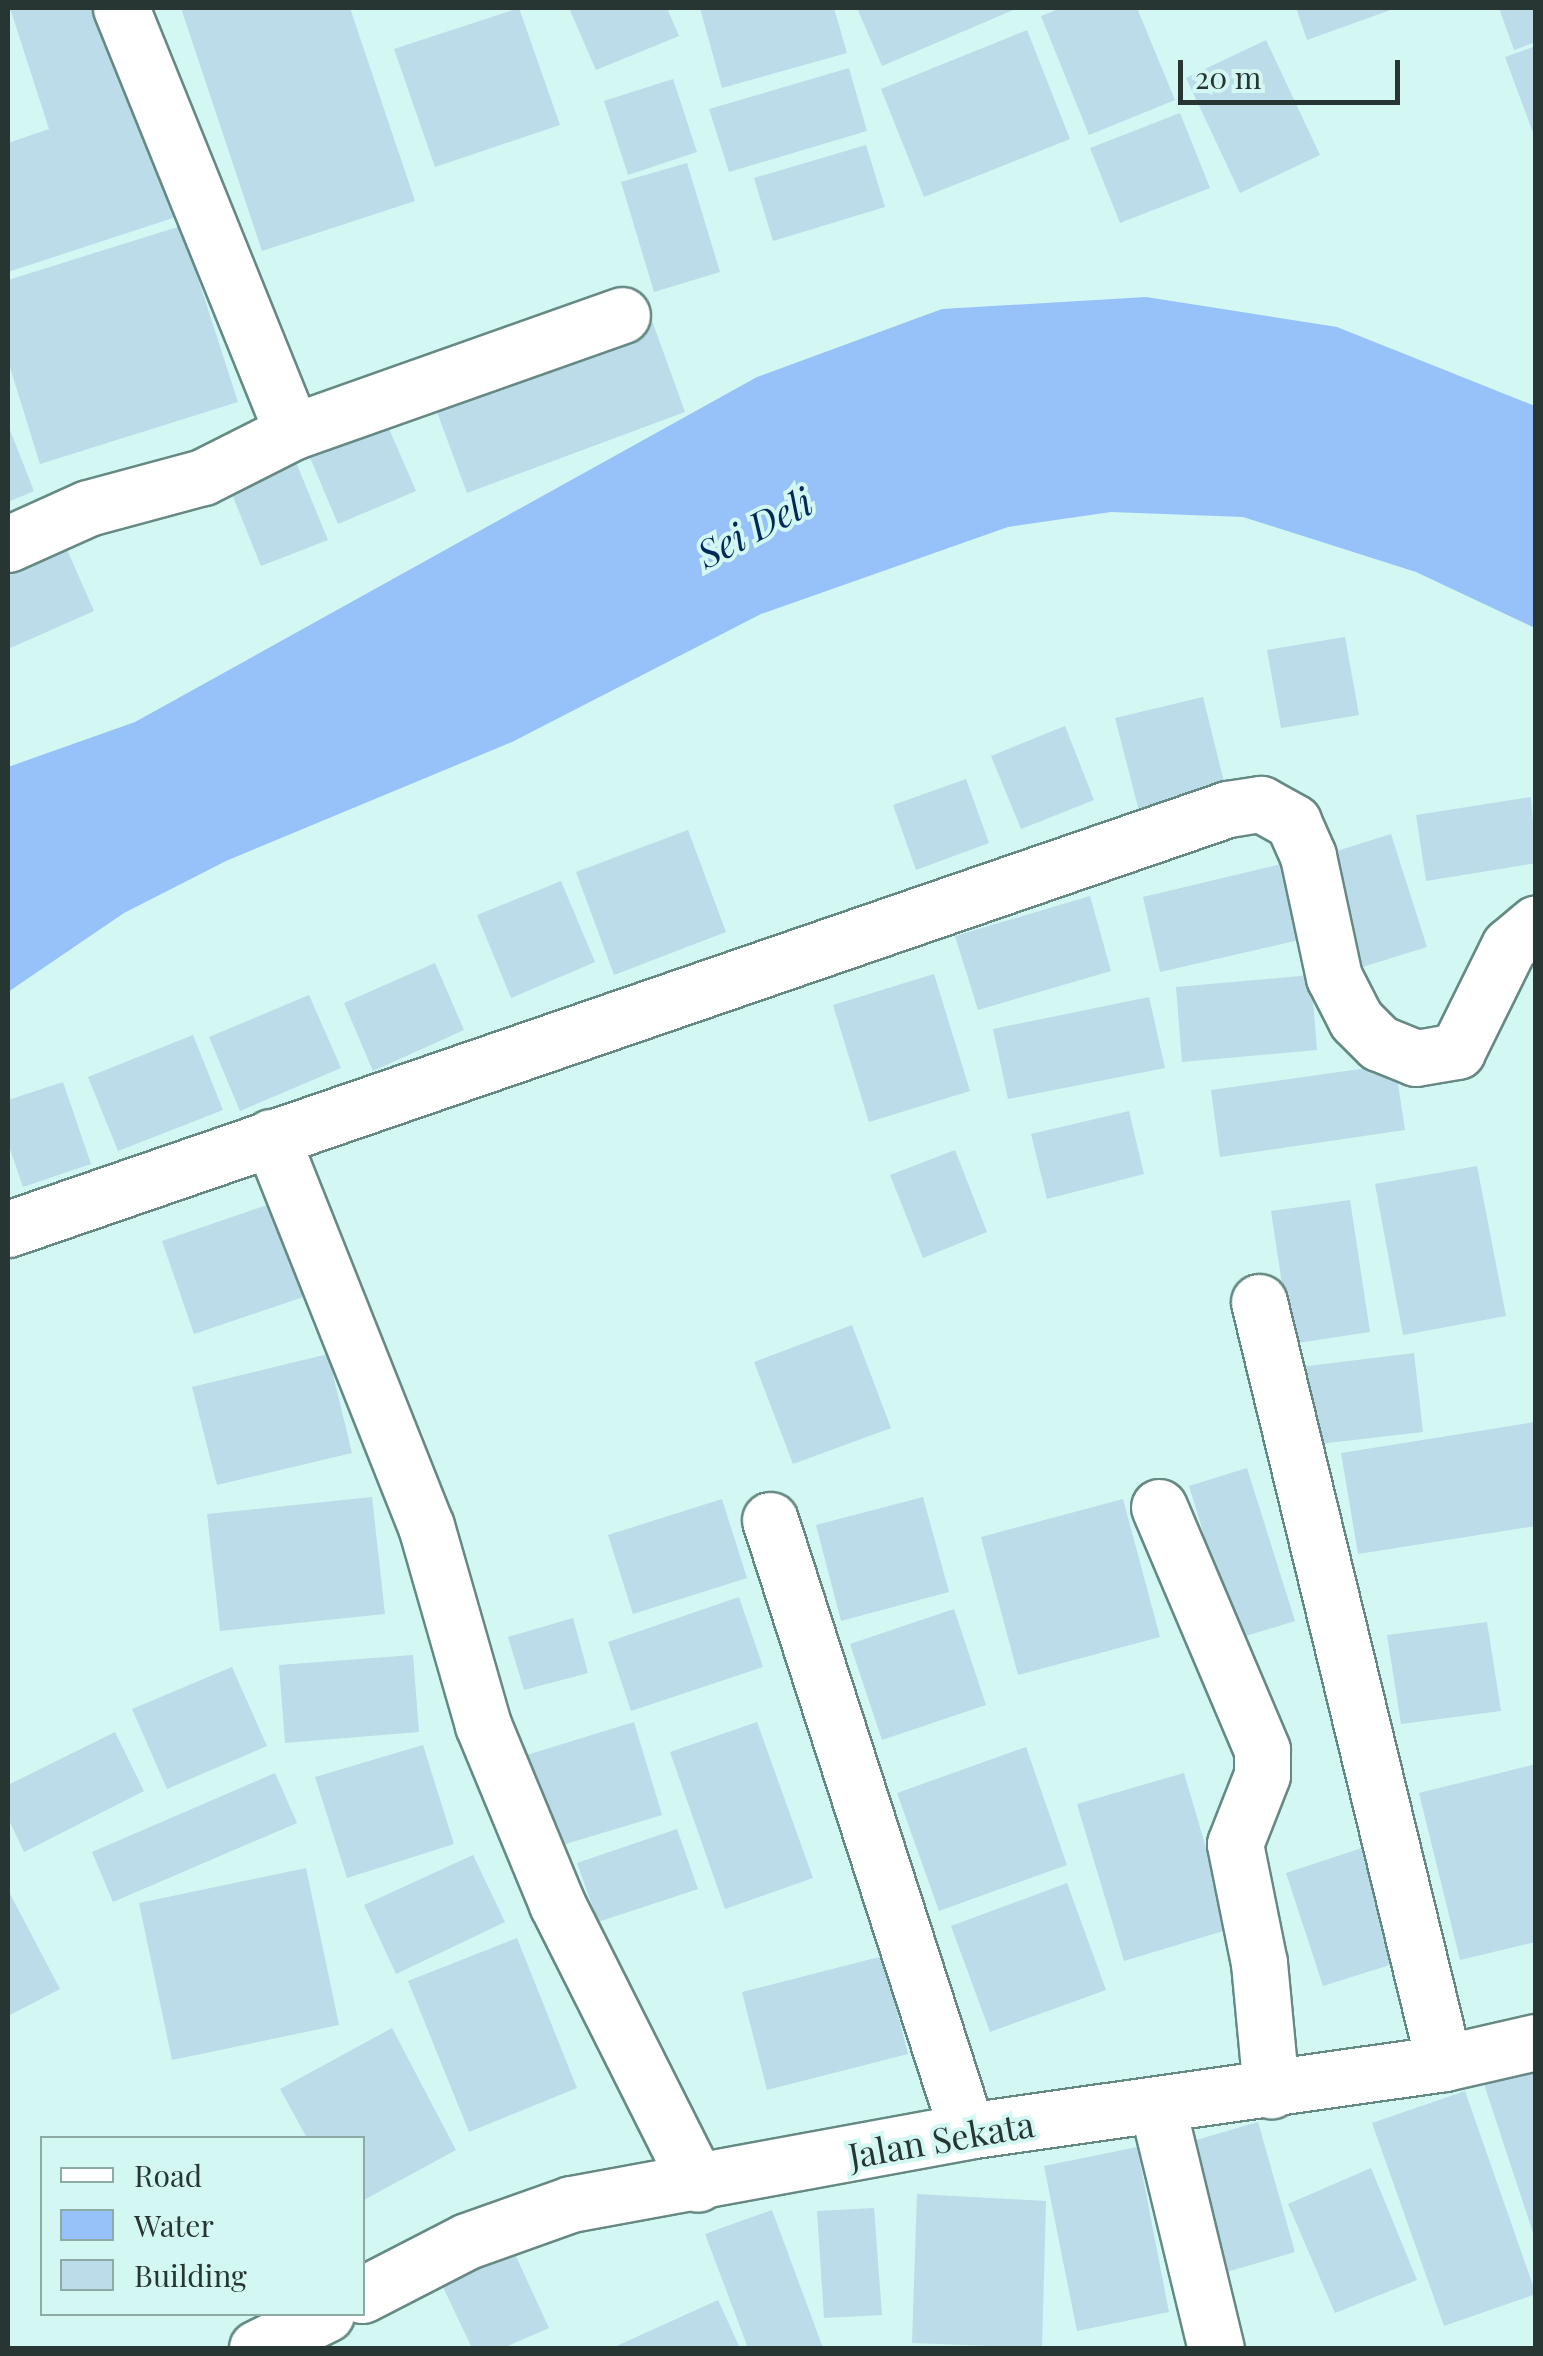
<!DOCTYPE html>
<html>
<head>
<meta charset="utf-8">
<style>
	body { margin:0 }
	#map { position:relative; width:1543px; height:2356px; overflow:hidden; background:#d3f8f3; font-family:"Playfair Display",serif }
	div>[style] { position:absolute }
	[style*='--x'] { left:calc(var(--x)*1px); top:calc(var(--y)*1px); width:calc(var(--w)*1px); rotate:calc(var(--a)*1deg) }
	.water>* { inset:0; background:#97c1f9 }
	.building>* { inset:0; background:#bbdce8 }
	.roads { filter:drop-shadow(2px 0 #668984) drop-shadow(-2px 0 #668984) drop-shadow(0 2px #668984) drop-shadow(0 -2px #668984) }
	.minor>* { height:55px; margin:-27.5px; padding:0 27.5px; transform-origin:27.5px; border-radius:27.5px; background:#fff }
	span { translate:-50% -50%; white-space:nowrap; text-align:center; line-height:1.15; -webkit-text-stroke:8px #d3f8f3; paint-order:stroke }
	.street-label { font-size:35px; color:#273533 }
	.water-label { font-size:38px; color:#012a5b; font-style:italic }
	.frame { position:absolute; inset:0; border:10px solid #273533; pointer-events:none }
	.legend { position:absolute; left:40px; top:2136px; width:325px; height:180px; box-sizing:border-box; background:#d3f8f3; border:2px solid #8eaaa6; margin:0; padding:12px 18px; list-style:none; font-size:30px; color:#273533 }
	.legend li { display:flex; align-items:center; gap:20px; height:50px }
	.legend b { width:50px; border:2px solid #8eaaa6 }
	.scale { position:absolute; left:1178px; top:60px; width:222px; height:45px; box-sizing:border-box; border:5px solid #273533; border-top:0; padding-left:12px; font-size:30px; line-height:35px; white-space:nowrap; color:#273533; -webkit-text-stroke:8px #d3f8f3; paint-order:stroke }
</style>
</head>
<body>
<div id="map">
	<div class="water">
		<i style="clip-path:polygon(1146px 297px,1337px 327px,1535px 406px,1535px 628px,1416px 572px,1243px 517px,1111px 512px,1008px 527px,761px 614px,512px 742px,226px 861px,124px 913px,8px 992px,8px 767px,135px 722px,757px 377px,942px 309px)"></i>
	</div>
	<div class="building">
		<i style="clip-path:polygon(10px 8px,103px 8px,179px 216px,8px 272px,8px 143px,49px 129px)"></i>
		<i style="clip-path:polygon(181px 8px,350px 8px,415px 201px,262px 251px)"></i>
		<i style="clip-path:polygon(519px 8px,560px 125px,435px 167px,394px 49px)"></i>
		<i style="clip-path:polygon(569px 8px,667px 8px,679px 36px,596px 70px)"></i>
		<i style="clip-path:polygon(700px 8px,834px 8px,847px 53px,722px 88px)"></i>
		<i style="clip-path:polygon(857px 8px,1018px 8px,882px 66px)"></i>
		<i style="clip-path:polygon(1061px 8px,1137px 8px,1175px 100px,1089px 135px,1041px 16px)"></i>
		<i style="clip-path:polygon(1296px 8px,1396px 8px,1307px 40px)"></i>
		<i style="clip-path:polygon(1499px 8px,1536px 8px,1536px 42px,1514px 50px)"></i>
		<i style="clip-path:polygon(1027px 30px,1070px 139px,924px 197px,881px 89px)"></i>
		<i style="clip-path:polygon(1266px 40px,1320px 155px,1240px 193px,1186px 78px)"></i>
		<i style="clip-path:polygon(1536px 46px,1536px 138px,1535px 138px,1505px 57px)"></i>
		<i style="clip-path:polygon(849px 68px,867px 131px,729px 172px,709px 109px)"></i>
		<i style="clip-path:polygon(673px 79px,697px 152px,628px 175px,604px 101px)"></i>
		<i style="clip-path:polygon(1180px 113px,1210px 188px,1120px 223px,1090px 148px)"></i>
		<i style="clip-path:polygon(866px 145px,885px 207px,773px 241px,754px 178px)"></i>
		<i style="clip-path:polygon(687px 163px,720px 272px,654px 292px,621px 182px)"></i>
		<i style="clip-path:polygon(181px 226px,238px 402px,40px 464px,8px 361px,8px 280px)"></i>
		<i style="clip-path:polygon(650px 315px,685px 412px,467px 493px,431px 396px)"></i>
		<i style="clip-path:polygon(383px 415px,416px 491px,338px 524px,306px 448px)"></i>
		<i style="clip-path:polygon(8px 425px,34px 491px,8px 502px)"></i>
		<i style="clip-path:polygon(291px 450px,328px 540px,261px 566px,225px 477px)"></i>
		<i style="clip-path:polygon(57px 527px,94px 611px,8px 649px,8px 549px)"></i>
		<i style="clip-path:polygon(1345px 637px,1359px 715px,1281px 728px,1267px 650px)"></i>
		<i style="clip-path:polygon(1203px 697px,1227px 794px,1140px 815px,1115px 718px)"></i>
		<i style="clip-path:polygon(1065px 726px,1094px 800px,1021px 829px,991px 756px)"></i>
		<i style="clip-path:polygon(966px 779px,989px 843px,916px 870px,893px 805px)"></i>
		<i style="clip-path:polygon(1531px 797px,1536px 863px,1426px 881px,1416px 815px)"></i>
		<i style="clip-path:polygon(688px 830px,726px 932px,614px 975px,576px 872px)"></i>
		<i style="clip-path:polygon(1391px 834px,1427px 947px,1356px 969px,1321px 856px)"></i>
		<i style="clip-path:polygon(1281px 864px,1299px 940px,1160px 972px,1143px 897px)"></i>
		<i style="clip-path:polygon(561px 881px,595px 962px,511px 998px,477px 915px)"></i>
		<i style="clip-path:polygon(1090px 896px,1111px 971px,978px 1010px,955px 936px)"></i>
		<i style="clip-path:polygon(435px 963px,464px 1030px,373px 1071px,344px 1003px)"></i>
		<i style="clip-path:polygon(934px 974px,970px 1091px,869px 1122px,833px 1005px)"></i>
		<i style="clip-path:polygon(1311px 975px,1317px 1050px,1182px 1062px,1176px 987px)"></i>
		<i style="clip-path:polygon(309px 995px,341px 1068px,240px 1111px,209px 1037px)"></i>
		<i style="clip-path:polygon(1149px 997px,1165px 1068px,1008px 1099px,993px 1029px)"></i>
		<i style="clip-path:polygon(193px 1035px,223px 1110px,118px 1151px,88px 1077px)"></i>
		<i style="clip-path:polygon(1395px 1064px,1405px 1130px,1220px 1157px,1211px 1090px)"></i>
		<i style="clip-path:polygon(63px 1082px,91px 1164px,23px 1187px,8px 1143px,8px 1100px)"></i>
		<i style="clip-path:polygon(1129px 1111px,1144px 1174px,1047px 1199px,1031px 1134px)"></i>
		<i style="clip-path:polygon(955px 1150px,987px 1232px,923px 1258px,890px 1175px)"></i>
		<i style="clip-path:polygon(1477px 1166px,1506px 1316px,1403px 1335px,1375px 1184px)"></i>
		<i style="clip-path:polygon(1350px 1200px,1370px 1332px,1291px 1344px,1271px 1211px)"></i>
		<i style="clip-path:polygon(273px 1203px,306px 1296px,194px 1334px,162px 1241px)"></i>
		<i style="clip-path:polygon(852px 1325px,891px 1428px,793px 1464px,754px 1362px)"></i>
		<i style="clip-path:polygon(1414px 1353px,1423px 1432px,1310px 1445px,1300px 1367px)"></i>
		<i style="clip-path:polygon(328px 1354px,352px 1453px,217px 1485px,192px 1387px)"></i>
		<i style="clip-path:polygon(1535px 1422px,1536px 1526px,1358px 1554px,1341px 1453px)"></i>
		<i style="clip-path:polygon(1247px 1468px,1295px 1621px,1236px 1639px,1189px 1486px)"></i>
		<i style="clip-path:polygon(372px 1497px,385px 1614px,220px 1631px,207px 1514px)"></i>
		<i style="clip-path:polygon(923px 1497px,949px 1592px,841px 1621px,816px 1525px)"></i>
		<i style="clip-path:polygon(722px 1499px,747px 1578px,633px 1614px,608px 1535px)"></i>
		<i style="clip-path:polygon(1123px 1499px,1160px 1637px,1018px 1675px,981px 1537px)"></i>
		<i style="clip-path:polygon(739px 1597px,763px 1667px,631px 1711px,608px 1642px)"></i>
		<i style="clip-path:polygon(954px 1609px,986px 1705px,882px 1740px,850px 1644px)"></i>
		<i style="clip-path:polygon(573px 1618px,588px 1673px,524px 1690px,508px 1637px)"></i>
		<i style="clip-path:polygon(1487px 1622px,1501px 1711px,1401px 1724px,1387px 1635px)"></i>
		<i style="clip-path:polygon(413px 1655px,419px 1732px,285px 1743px,279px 1665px)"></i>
		<i style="clip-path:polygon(232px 1667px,267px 1746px,167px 1789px,132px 1709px)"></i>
		<i style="clip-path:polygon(634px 1722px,662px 1815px,546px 1850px,517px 1758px)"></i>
		<i style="clip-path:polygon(757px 1722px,813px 1878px,725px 1909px,670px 1752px)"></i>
		<i style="clip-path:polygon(115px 1732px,144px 1791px,24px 1852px,8px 1818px,8px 1785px)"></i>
		<i style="clip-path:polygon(423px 1745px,454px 1844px,347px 1878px,315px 1777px)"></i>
		<i style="clip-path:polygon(1026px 1747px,1067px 1865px,939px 1911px,897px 1793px)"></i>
		<i style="clip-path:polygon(1536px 1764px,1536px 1942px,1460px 1960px,1419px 1793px)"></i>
		<i style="clip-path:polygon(275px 1773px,297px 1823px,113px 1902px,92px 1852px)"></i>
		<i style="clip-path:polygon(1184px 1773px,1230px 1929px,1124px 1961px,1077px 1804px)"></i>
		<i style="clip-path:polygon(677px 1829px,698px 1889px,598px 1922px,577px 1863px)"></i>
		<i style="clip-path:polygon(1371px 1845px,1409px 1959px,1323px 1986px,1286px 1873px)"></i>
		<i style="clip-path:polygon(473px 1855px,505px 1922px,396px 1974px,364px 1905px)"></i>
		<i style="clip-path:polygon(306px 1868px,339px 2025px,172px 2060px,139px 1903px)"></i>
		<i style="clip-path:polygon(1067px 1883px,1106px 1990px,990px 2032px,951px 1926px)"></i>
		<i style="clip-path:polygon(8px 1890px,60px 1989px,8px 2016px)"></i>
		<i style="clip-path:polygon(517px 1938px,577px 2088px,469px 2132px,408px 1981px)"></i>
		<i style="clip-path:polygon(883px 1956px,908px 2054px,767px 2090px,742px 1992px)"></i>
		<i style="clip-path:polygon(392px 2028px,456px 2150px,362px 2201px,362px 2138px,307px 2138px,280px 2089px)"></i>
		<i style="clip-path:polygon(1536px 2065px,1536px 2239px,1535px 2239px,1483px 2081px)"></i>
		<i style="clip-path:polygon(1465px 2091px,1536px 2294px,1444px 2326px,1372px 2123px)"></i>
		<i style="clip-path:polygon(1258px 2122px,1295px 2252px,1206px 2278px,1169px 2148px)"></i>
		<i style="clip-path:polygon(1137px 2147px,1169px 2312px,1077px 2331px,1044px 2166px)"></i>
		<i style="clip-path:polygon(1371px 2168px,1417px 2280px,1335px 2313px,1288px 2204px)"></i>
		<i style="clip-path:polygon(917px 2194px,1046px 2201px,1042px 2348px,912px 2343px)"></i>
		<i style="clip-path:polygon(874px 2208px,882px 2315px,824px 2318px,817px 2211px)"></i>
		<i style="clip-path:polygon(772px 2210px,823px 2348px,748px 2348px,705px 2234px)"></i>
		<i style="clip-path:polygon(514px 2252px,549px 2328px,503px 2348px,472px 2348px,442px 2285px)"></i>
		<i style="clip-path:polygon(718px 2300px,740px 2348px,612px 2348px)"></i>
	</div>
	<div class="roads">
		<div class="minor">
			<i style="--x:121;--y:8;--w:457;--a:68"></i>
			<i style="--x:8;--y:544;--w:88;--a:-24.2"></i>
			<i style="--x:88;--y:508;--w:119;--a:-15.1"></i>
			<i style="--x:203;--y:477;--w:100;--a:-26.8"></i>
			<i style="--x:292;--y:432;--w:350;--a:-19.5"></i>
			<i style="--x:271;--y:1137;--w:419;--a:68.3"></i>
			<i style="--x:426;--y:1526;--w:207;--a:74"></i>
			<i style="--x:483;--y:1725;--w:194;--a:67.5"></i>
			<i style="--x:557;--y:1904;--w:313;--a:63.3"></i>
			<i style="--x:8;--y:1229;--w:1290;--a:-19"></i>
			<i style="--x:1228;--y:809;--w:33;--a:-9"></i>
			<i style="--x:1261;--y:804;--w:37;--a:29"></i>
			<i style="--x:1293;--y:822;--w:37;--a:66"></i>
			<i style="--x:1308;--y:856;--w:124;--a:77.9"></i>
			<i style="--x:1334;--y:977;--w:48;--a:62.9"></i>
			<i style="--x:1356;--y:1020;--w:33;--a:45"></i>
			<i style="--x:1379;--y:1043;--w:40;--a:22"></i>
			<i style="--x:1416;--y:1058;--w:42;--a:-9.7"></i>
			<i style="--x:1457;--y:1051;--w:117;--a:-63.7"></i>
			<i style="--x:1509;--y:946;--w:35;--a:-40"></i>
			<i style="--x:1259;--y:1302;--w:783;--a:76.34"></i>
			<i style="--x:1159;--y:1507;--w:264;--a:67"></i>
			<i style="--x:1262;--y:1750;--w:25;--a:90"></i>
			<i style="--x:1262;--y:1775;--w:74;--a:111.4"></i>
			<i style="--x:1235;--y:1844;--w:121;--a:78.6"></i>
			<i style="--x:1259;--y:1963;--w:128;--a:84.6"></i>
			<i style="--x:770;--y:1520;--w:642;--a:72.13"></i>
			<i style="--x:1157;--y:2105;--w:250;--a:76.4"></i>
			<i style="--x:362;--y:2295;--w:118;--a:-27.2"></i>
			<i style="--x:467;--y:2241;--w:110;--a:-19.6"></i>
			<i style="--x:571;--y:2204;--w:403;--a:-10.4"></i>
			<i style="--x:967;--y:2131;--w:482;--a:-8.1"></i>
			<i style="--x:1444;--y:2063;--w:94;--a:-12.9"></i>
			<i style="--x:257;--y:2348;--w:77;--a:-26.2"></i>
		</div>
	</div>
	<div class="street-label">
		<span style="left:941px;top:2139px;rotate:-10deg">Jalan Sekata</span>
	</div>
	<div class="water-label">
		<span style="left:754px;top:527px;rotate:-28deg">Sei Deli</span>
	</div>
	<div class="frame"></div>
	<ul class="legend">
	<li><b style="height:12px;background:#fff"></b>Road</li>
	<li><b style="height:28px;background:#97c1f9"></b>Water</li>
	<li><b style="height:28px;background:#bbdce8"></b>Building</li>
	</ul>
	<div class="scale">20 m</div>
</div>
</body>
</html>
